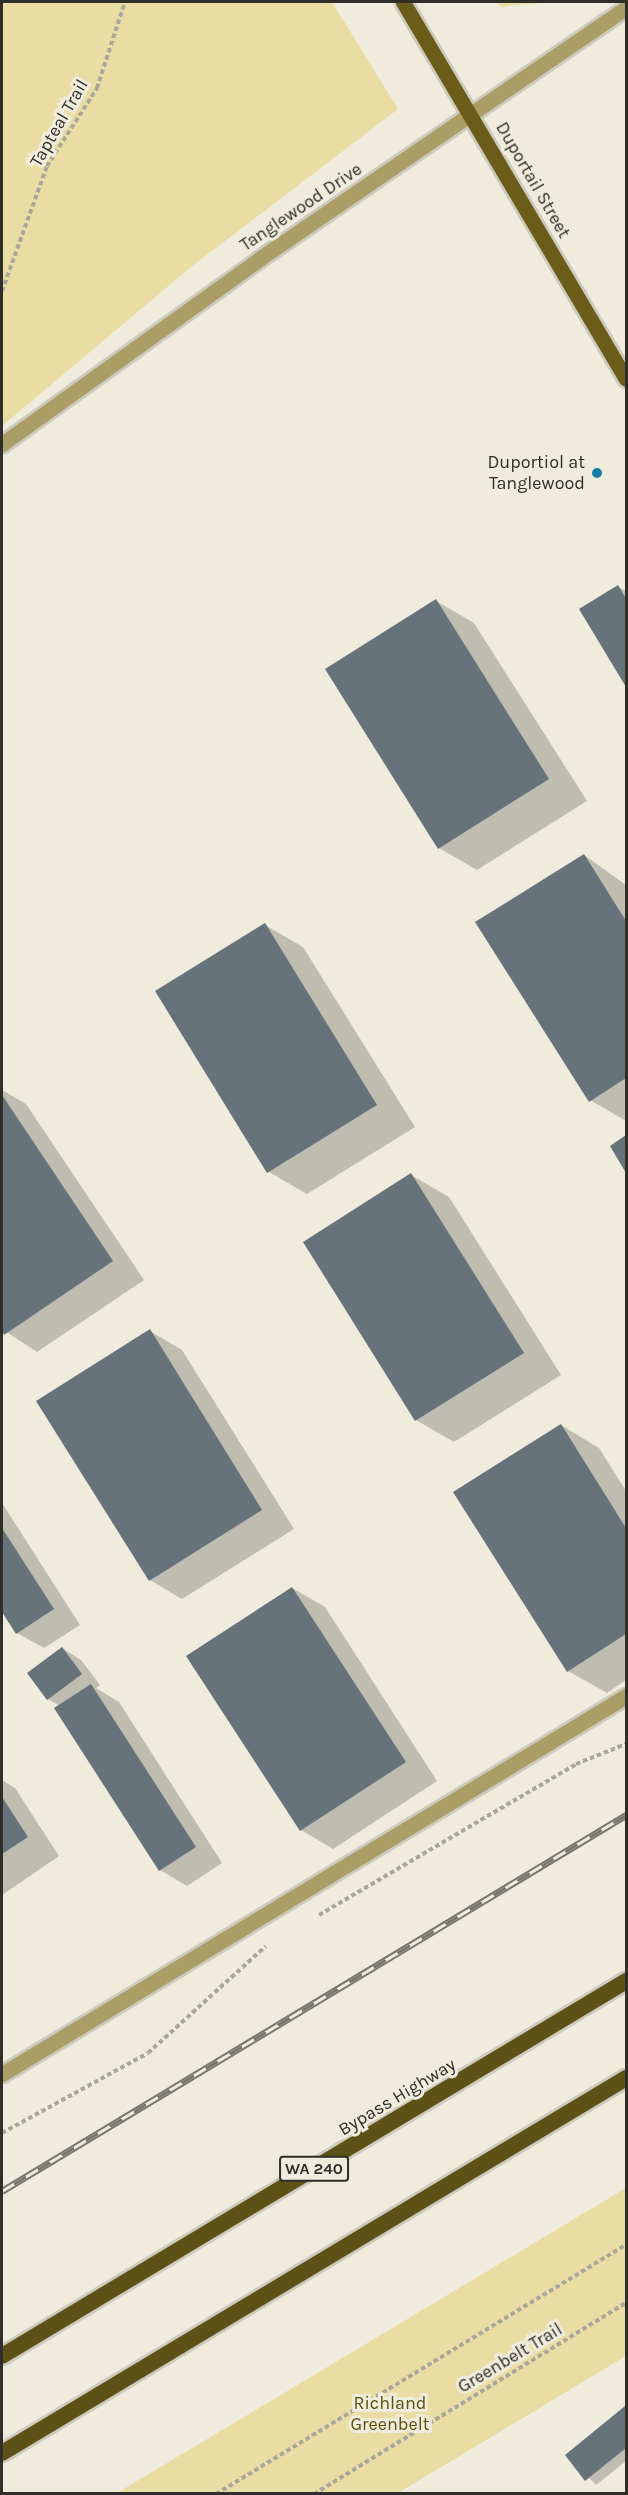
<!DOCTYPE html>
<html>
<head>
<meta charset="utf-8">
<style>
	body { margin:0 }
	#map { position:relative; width:628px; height:2495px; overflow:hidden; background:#efecdd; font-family:Karla,sans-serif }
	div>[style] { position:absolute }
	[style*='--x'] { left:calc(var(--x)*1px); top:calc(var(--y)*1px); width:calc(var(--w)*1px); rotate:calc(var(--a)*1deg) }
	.green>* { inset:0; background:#eadda4 }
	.shadow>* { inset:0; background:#0003 }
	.building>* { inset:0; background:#66737b }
	.path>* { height:4px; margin-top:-2px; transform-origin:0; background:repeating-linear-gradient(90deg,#a9a79b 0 4.5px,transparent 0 7.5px) }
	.roads { filter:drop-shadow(2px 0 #cccabc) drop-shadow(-2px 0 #cccabc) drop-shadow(0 2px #cccabc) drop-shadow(0 -2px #cccabc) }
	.service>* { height:15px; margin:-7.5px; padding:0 7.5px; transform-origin:7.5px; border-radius:7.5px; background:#aa9d66 }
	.minor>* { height:15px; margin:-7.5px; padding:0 7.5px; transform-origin:7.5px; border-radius:7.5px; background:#aa9d66 }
	.primary>* { height:15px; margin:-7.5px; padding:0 7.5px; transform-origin:7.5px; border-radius:7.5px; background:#6b5c1a }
	.trunk>* { height:16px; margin:-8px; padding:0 8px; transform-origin:8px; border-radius:8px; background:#5e5118 }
	.rail>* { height:7px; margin-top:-3.5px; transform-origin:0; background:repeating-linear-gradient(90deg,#efecdd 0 14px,#79776e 0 28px); box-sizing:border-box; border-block:2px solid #79776e }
	.dots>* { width:16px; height:16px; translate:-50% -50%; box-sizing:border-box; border:3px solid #efecdd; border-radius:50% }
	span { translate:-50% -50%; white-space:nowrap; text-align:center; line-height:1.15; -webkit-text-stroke:6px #efecdd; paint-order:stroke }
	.shield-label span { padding:2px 4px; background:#efecdd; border:2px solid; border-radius:4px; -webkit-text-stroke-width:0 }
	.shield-label { font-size:16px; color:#2f2e28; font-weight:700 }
	.street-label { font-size:18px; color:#2f2e28 }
	.poi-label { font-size:18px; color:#2f2e28 }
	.right { translate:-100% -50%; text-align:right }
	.park-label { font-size:18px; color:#5d4f0c }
	.frame { position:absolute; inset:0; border:3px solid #2f2e28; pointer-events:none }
</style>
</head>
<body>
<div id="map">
	<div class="green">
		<i style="clip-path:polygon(2px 2px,332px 2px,398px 109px,191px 267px,2px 426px)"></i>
		<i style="clip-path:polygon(496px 2px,548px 2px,502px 7px)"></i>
		<i style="clip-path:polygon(626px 2188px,626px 2356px,398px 2493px,117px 2493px)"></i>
	</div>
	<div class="shadow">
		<i style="clip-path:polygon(618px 587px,626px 591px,626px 684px,581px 609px)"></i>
		<i style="clip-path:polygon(436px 601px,474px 623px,587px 801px,477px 870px,439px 848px)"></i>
		<i style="clip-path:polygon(584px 855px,626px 885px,626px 1121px,590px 1100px)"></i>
		<i style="clip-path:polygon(265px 925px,303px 947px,415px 1127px,307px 1194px,269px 1172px)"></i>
		<i style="clip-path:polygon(2px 1090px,26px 1104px,144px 1280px,37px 1352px,2px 1329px)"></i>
		<i style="clip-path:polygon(411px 1175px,449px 1197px,561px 1375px,454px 1442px,416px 1420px)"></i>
		<i style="clip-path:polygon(150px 1331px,182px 1350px,294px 1529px,182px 1599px,150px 1580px)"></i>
		<i style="clip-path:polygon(561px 1425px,599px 1448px,626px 1491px,626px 1680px,607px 1693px,568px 1671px)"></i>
		<i style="clip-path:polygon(2px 1503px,80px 1625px,44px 1648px,17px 1633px,2px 1609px)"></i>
		<i style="clip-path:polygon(292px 1588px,325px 1607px,437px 1781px,333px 1849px,301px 1830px)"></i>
		<i style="clip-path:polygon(62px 1648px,81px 1660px,100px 1685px,96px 1688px,119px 1702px,222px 1863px,187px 1886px,160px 1870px,60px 1706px,48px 1699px)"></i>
		<i style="clip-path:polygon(2px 1780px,15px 1788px,59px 1856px,2px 1895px)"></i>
		<i style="clip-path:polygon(625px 2408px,626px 2461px,596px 2485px,567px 2455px)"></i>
	</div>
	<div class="building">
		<i style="clip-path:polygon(618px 585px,626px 599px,626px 687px,579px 609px)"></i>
		<i style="clip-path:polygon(436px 599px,549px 779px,438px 849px,325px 669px)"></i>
		<i style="clip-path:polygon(584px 854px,626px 921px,626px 1078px,589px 1102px,475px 922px)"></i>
		<i style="clip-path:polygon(265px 923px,377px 1105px,267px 1173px,155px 991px)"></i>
		<i style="clip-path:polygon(2px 1095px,113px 1261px,4px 1335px,2px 1331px)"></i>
		<i style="clip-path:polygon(626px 1135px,626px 1173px,610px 1146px)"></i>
		<i style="clip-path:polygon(411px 1173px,524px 1353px,415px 1421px,303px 1242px)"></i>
		<i style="clip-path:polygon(150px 1329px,262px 1510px,149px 1581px,36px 1401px)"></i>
		<i style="clip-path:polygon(561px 1424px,626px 1528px,626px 1634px,567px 1672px,453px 1492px)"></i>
		<i style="clip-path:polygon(2px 1528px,54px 1609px,16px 1634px,2px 1612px)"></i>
		<i style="clip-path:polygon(292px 1587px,406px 1762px,300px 1831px,186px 1656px)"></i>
		<i style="clip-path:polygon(62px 1647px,82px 1674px,47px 1700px,27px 1673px)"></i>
		<i style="clip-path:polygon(91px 1684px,196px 1847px,159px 1871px,54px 1708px)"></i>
		<i style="clip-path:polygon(2px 1797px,28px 1837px,2px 1854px)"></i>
		<i style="clip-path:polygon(625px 2406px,626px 2448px,585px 2481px,565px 2455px)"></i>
	</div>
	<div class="path">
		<i style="--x:2;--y:291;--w:133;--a:-70.2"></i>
		<i style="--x:47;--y:166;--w:93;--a:-57.3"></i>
		<i style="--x:97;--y:88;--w:90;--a:-72"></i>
		<i style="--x:319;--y:1915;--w:298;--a:-30.4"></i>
		<i style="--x:576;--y:1764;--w:54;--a:-21.8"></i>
		<i style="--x:2;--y:2133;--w:166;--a:-28.7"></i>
		<i style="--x:148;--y:2053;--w:159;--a:-42.2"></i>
		<i style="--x:216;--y:2494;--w:480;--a:-31.3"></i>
		<i style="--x:314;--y:2494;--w:366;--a:-31.5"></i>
	</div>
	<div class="roads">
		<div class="service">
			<i style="--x:2;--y:2074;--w:730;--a:-31.21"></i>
		</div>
		<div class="minor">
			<i style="--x:2;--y:444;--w:317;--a:-35.7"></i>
			<i style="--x:259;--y:259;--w:445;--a:-34.4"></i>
		</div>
		<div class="primary">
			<i style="--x:403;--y:2;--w:438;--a:59.4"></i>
		</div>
		<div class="trunk">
			<i style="--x:2;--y:2356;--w:728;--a:-31"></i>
			<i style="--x:2;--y:2453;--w:728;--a:-31"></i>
		</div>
	</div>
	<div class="rail">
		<i style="--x:2;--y:2191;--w:729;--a:-31.07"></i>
	</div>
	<div class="dots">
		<i style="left:597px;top:473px;background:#187da8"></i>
	</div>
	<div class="shield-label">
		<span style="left:314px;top:2169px">WA 240</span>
	</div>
	<div class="street-label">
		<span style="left:59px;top:123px;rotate:-60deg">Tapteal Trail</span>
		<span style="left:533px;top:180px;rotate:60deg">Duportail Street</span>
		<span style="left:301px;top:207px;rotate:-34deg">Tanglewood Drive</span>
		<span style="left:397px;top:2097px;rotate:-31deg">Bypass Highway</span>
		<span style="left:510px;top:2358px;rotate:-31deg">Greenbelt Trail</span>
	</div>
	<div class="poi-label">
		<span class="right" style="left:585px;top:473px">Duportiol at<br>Tanglewood</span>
	</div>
	<div class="park-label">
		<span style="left:390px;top:2414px">Richland<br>Greenbelt</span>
	</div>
	<div class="frame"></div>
</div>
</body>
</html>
